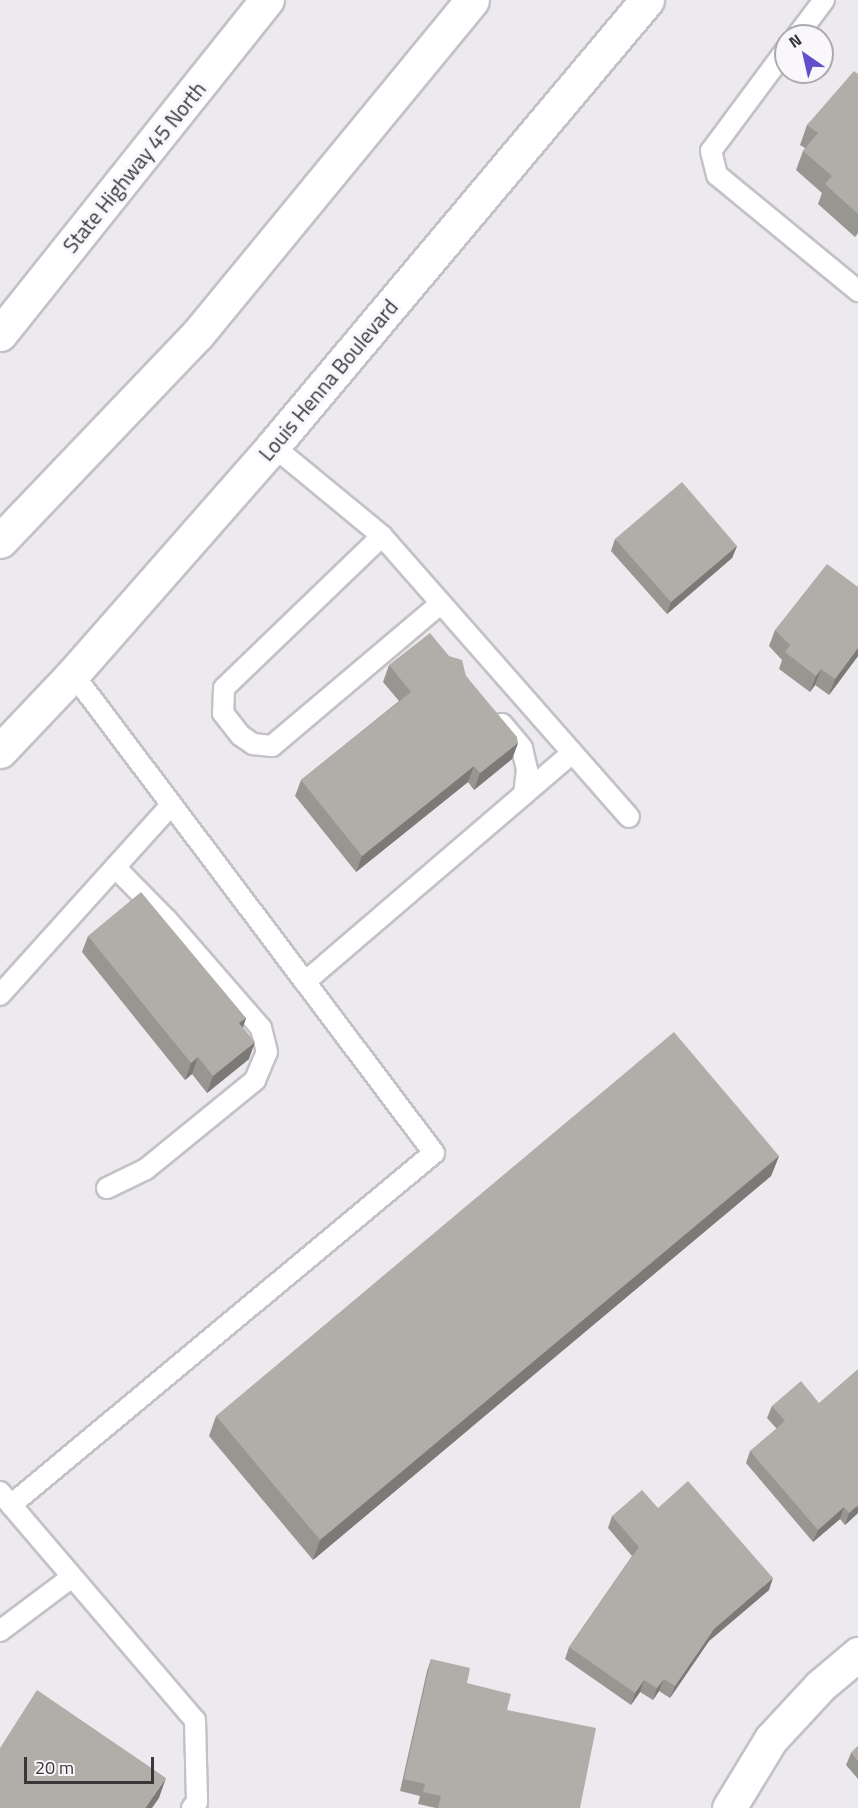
<!DOCTYPE html>
<html>
<head>
<meta charset="utf-8">
<style>
	body { margin:0 }
	#map { position:relative; width:858px; height:1808px; overflow:hidden; background:#ece9ef; font-family:"Titillium Web",sans-serif }
	div>[style] { position:absolute }
	[style*='--x'] { left:calc(var(--x)*1px); top:calc(var(--y)*1px); width:calc(var(--w)*1px); rotate:calc(var(--a)*1deg) }
	.roads { filter:drop-shadow(2px 0 #c4c1c7) drop-shadow(-2px 0 #c4c1c7) drop-shadow(0 2px #c4c1c7) drop-shadow(0 -2px #c4c1c7) }
	.service>* { height:20px; margin:-10px; padding:0 10px; transform-origin:10px; border-radius:10px; background:#fff }
	.minor>* { height:33px; margin:-16.5px; padding:0 16.5px; transform-origin:16.5px; border-radius:16.5px; background:#fff }
	.secondary>* { height:33px; margin:-16.5px; padding:0 16.5px; transform-origin:16.5px; border-radius:16.5px; background:#fff }
	.motorway>* { height:33px; margin:-16.5px; padding:0 16.5px; transform-origin:16.5px; border-radius:16.5px; background:#fff }
	.wall>* { inset:0; background:#989691 }
	.shaded-wall>* { inset:0; background:#7c7a76 }
	.building>* { inset:0; background:#b1aea9 }
	span { translate:-50% -50%; white-space:nowrap; text-align:center; line-height:1.15; -webkit-text-stroke:6px #f9f7fc; paint-order:stroke }
	.street-label { font-size:21px; color:#383739 }
	.north { position:absolute; left:774px; top:24px; width:60px; height:60px; box-sizing:border-box; background:#f9f7fc; border:2px solid #acaaae; border-radius:50%; rotate:326deg; font-size:16px; font-weight:700; line-height:24px; text-align:center; color:#383739 }
	.north::after { content:''; display:block; margin:auto; width:21px; height:27px; background:#604fc8; clip-path:polygon(50% 0,100% 100%,50% 72%,0 100%) }
	.scale { position:absolute; left:24px; top:1757px; width:130px; height:27px; box-sizing:border-box; border:3px solid #383739; border-top:0; padding-left:8px; font-size:18px; line-height:21px; white-space:nowrap; color:#383739; -webkit-text-stroke:4px #f9f7fc; paint-order:stroke }
</style>
</head>
<body>
<div id="map">
	<div class="roads">
		<div class="service">
			<i style="--x:797;--y:36;--w:45;--a:-53.1"></i>
			<i style="--x:786;--y:50;--w:126;--a:126.6"></i>
			<i style="--x:711;--y:151;--w:25;--a:76"></i>
			<i style="--x:717;--y:175;--w:183;--a:39.4"></i>
			<i style="--x:273;--y:446;--w:141;--a:39.5"></i>
			<i style="--x:382;--y:536;--w:374;--a:48.7"></i>
			<i style="--x:382;--y:536;--w:219;--a:136.1"></i>
			<i style="--x:224;--y:688;--w:25;--a:92"></i>
			<i style="--x:223;--y:713;--w:28;--a:52"></i>
			<i style="--x:240;--y:735;--w:16;--a:35"></i>
			<i style="--x:253;--y:744;--w:19;--a:6"></i>
			<i style="--x:272;--y:746;--w:221;--a:-40.2"></i>
			<i style="--x:502;--y:724;--w:31;--a:50"></i>
			<i style="--x:522;--y:748;--w:23;--a:77"></i>
			<i style="--x:527;--y:770;--w:24;--a:97"></i>
			<i style="--x:305;--y:982;--w:352;--a:-40.6"></i>
			<i style="--x:0;--y:995;--w:256;--a:-48"></i>
			<i style="--x:107;--y:1188;--w:43;--a:-26"></i>
			<i style="--x:146;--y:1169;--w:141;--a:-39.2"></i>
			<i style="--x:255;--y:1080;--w:30;--a:-67"></i>
			<i style="--x:267;--y:1052;--w:25;--a:-104"></i>
			<i style="--x:261;--y:1028;--w:143;--a:-131"></i>
			<i style="--x:167;--y:920;--w:74;--a:-134.5"></i>
			<i style="--x:0;--y:1492;--w:300;--a:49.5"></i>
			<i style="--x:195;--y:1720;--w:82;--a:88.6"></i>
			<i style="--x:197;--y:1802;--w:8;--a:130"></i>
			<i style="--x:11;--y:1505;--w:550;--a:-39.77"></i>
			<i style="--x:434;--y:1153;--w:600;--a:-127"></i>
			<i style="--x:0;--y:1631;--w:90;--a:-36.9"></i>
		</div>
		<div class="minor">
			<i style="--x:729;--y:1808;--w:81;--a:-58.7"></i>
			<i style="--x:771;--y:1739;--w:72;--a:-47.2"></i>
			<i style="--x:820;--y:1686;--w:50;--a:-40.1"></i>
		</div>
		<div class="secondary">
			<i style="--x:0;--y:751;--w:106;--a:-46.5"></i>
			<i style="--x:73;--y:674;--w:303;--a:-48.7"></i>
			<i style="--x:273;--y:446;--w:582;--a:-50.02"></i>
		</div>
		<div class="motorway">
			<i style="--x:0;--y:334;--w:428;--a:-51.4"></i>
			<i style="--x:0;--y:541;--w:285;--a:-46.3"></i>
			<i style="--x:197;--y:335;--w:433;--a:-50.6"></i>
		</div>
	</div>
	<div class="wall">
		<i style="clip-path:polygon(858px 74px,858px 233px,855px 237px,818px 204px,822px 193px,796px 170px,803px 151px,805px 148px,800px 145px,807px 125px)"></i>
		<i style="clip-path:polygon(615px 539px,737px 546px,732px 558px,667px 614px,611px 551px)"></i>
		<i style="clip-path:polygon(858px 587px,858px 656px,829px 695px,815px 685px,810px 692px,779px 669px,782px 660px,769px 646px,775px 630px)"></i>
		<i style="clip-path:polygon(389px 665px,466px 676px,518px 743px,512px 759px,474px 790px,468px 782px,356px 872px,295px 796px,301px 780px,399px 701px,383px 682px)"></i>
		<i style="clip-path:polygon(88px 936px,246px 1018px,243px 1027px,249px 1059px,207px 1093px,192px 1074px,185px 1080px,82px 952px)"></i>
		<i style="clip-path:polygon(779px 1156px,771px 1176px,313px 1560px,209px 1436px,216px 1416px)"></i>
		<i style="clip-path:polygon(819px 1403px,858px 1513px,845px 1525px,840px 1519px,813px 1542px,746px 1463px,750px 1451px,777px 1429px,767px 1418px,772px 1406px)"></i>
		<i style="clip-path:polygon(658px 1508px,769px 1590px,709px 1641px,670px 1698px,659px 1691px,653px 1700px,640px 1692px,631px 1705px,565px 1659px,569px 1647px,632px 1556px,608px 1528px,612px 1516px)"></i>
		<i style="clip-path:polygon(431px 1659px,507px 1710px,580px 1808px,436px 1808px,418px 1804px,420px 1796px,400px 1791px,427px 1671px)"></i>
		<i style="clip-path:polygon(858px 1746px,858px 1779px,846px 1765px,851px 1753px)"></i>
	</div>
	<div class="shaded-wall">
		<i style="clip-path:polygon(737px 546px,732px 558px,667px 614px,671px 602px)"></i>
		<i style="clip-path:polygon(858px 648px,858px 656px,829px 695px,835px 679px)"></i>
		<i style="clip-path:polygon(821px 669px,815px 685px,810px 692px,816px 676px)"></i>
		<i style="clip-path:polygon(518px 743px,512px 759px,474px 790px,480px 773px)"></i>
		<i style="clip-path:polygon(474px 766px,468px 782px,356px 872px,362px 856px)"></i>
		<i style="clip-path:polygon(246px 1018px,240px 1035px,239px 1023px)"></i>
		<i style="clip-path:polygon(255px 1042px,249px 1059px,207px 1093px,213px 1076px)"></i>
		<i style="clip-path:polygon(198px 1057px,192px 1074px,185px 1080px,191px 1063px)"></i>
		<i style="clip-path:polygon(779px 1156px,771px 1176px,313px 1560px,320px 1540px)"></i>
		<i style="clip-path:polygon(858px 1505px,858px 1513px,845px 1525px,849px 1513px)"></i>
		<i style="clip-path:polygon(844px 1507px,840px 1519px,813px 1542px,818px 1530px)"></i>
		<i style="clip-path:polygon(773px 1578px,769px 1590px,709px 1641px,670px 1698px,675px 1686px,714px 1629px)"></i>
		<i style="clip-path:polygon(664px 1679px,659px 1691px,653px 1700px,657px 1688px)"></i>
		<i style="clip-path:polygon(644px 1680px,640px 1692px,631px 1705px,635px 1693px)"></i>
		<i style="clip-path:polygon(166px 1778px,159px 1798px,152px 1808px,145px 1808px)"></i>
	</div>
	<div class="building">
		<i style="clip-path:polygon(854px 71px,858px 74px,858px 214px,825px 184px,832px 176px,803px 151px,818px 133px,807px 125px)"></i>
		<i style="clip-path:polygon(682px 482px,737px 546px,671px 602px,615px 539px)"></i>
		<i style="clip-path:polygon(827px 564px,858px 587px,858px 648px,835px 679px,821px 669px,816px 676px,785px 652px,790px 645px,775px 630px)"></i>
		<i style="clip-path:polygon(430px 633px,449px 656px,462px 660px,466px 676px,517px 737px,518px 743px,480px 773px,474px 766px,362px 856px,301px 780px,411px 692px,389px 665px)"></i>
		<i style="clip-path:polygon(141px 892px,246px 1018px,239px 1023px,255px 1042px,213px 1076px,198px 1057px,191px 1063px,88px 936px)"></i>
		<i style="clip-path:polygon(674px 1032px,779px 1156px,320px 1540px,216px 1416px)"></i>
		<i style="clip-path:polygon(858px 1369px,858px 1505px,849px 1513px,844px 1507px,818px 1530px,750px 1451px,785px 1421px,772px 1406px,801px 1381px,819px 1403px)"></i>
		<i style="clip-path:polygon(688px 1481px,773px 1578px,714px 1629px,675px 1686px,664px 1679px,657px 1688px,644px 1680px,635px 1693px,569px 1647px,639px 1547px,612px 1516px,642px 1490px,658px 1508px)"></i>
		<i style="clip-path:polygon(431px 1659px,470px 1668px,467px 1683px,511px 1694px,507px 1710px,596px 1728px,580px 1808px,438px 1808px,441px 1796px,423px 1792px,425px 1784px,404px 1779px)"></i>
		<i style="clip-path:polygon(37px 1690px,166px 1778px,145px 1808px,0 1808px,0 1748px)"></i>
		<i style="clip-path:polygon(858px 1746px,858px 1761px,851px 1753px)"></i>
	</div>
	<div class="street-label">
		<span style="left:134px;top:167px;rotate:-51deg">State Highway 45 North</span>
		<span style="left:328px;top:380px;rotate:-50deg">Louis Henna Boulevard</span>
	</div>
	<div class="north">N</div>
	<div class="scale">20 m</div>
</div>
</body>
</html>
